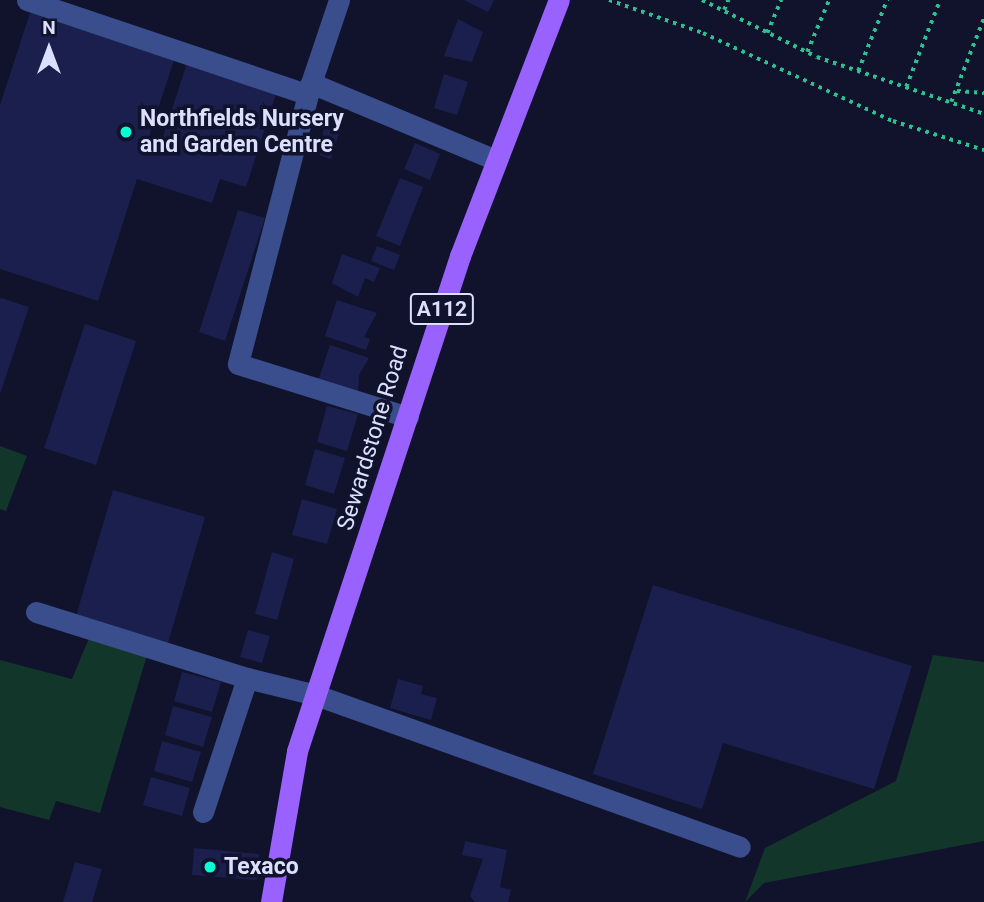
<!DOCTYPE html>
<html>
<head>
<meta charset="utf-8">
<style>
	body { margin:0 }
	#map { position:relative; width:984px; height:902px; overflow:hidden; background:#10132b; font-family:Roboto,sans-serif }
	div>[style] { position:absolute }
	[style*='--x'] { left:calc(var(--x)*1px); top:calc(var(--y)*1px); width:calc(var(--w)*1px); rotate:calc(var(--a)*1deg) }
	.green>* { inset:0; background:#13362b }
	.building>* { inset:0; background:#1b1f4d }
	.path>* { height:3.5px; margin-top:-1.75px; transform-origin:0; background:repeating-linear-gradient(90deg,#2cc18f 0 3.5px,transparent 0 8.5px) }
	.minor>* { height:21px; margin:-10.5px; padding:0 10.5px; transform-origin:10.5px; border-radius:10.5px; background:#3a4d8c }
	.major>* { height:21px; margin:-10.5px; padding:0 10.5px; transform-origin:10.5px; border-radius:10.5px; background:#9962ff }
	.dots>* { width:19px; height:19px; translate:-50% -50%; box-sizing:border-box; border:4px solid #10132b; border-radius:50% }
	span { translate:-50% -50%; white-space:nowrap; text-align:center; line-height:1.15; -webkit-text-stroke:7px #10132b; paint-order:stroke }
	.shield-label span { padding:2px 5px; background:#10132b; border:2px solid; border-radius:5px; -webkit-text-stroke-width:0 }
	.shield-label { font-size:21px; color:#dbe0ff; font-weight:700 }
	.poi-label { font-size:23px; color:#dbe0ff; font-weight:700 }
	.left { translate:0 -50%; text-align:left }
	.street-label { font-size:23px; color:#dbe0ff }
	.north { position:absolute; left:14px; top:14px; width:70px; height:70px; -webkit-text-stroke:5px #10132b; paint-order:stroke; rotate:0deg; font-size:19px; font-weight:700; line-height:28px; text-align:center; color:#dbe0ff }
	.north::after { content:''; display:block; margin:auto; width:24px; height:32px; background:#dbe0ff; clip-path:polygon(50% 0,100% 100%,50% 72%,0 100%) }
</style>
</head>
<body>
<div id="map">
	<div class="green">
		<i style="clip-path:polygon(0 446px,27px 456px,6px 511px,0 509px)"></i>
		<i style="clip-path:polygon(89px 638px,147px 655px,100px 813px,56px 801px,49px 820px,0 807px,0 660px,72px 679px)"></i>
		<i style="clip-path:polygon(933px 655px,984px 662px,984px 841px,764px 883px,745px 902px,765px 848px,896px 781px)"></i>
	</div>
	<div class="building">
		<i style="clip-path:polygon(464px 0,494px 0,488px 12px)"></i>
		<i style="clip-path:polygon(31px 10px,175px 57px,144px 152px,157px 155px,187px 63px,277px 91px,246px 187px,220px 179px,212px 203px,137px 179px,98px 301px,0 269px,0 105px)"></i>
		<i style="clip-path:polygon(458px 19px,483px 32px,472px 62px,444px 56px)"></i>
		<i style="clip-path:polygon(444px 74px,468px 82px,457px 115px,434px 108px)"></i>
		<i style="clip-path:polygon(330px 109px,345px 114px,331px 159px,316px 154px)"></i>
		<i style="clip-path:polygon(415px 143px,440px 154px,430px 180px,404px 169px)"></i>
		<i style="clip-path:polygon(400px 178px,423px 187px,400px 246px,376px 236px)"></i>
		<i style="clip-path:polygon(238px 210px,265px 218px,225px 341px,199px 332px)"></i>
		<i style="clip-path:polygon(377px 246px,400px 255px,394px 270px,371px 261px)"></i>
		<i style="clip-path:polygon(342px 254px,380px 268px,374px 282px,365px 278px,358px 297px,332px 283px)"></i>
		<i style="clip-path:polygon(1px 298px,29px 307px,0 394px,0 300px)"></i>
		<i style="clip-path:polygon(337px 300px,377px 313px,364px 337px,370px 339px,366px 350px,325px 336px)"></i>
		<i style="clip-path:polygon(85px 324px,136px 341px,96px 465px,44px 448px)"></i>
		<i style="clip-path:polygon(330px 345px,369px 358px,359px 375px,358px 394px,318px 381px)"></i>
		<i style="clip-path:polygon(327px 406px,358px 414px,347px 451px,317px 442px)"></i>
		<i style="clip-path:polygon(315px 449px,345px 458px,334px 494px,305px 485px)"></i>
		<i style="clip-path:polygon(113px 490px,205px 517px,168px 643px,76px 616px)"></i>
		<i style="clip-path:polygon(302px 499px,337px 509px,327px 544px,292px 535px)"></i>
		<i style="clip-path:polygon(272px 552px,294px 559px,277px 620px,255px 614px)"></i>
		<i style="clip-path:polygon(653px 585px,912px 666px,874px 789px,723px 743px,702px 809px,593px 774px)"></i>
		<i style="clip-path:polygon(248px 630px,270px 636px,262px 663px,240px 657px)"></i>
		<i style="clip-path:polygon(182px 672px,221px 682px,212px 712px,174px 701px)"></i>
		<i style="clip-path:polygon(398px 679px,423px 686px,421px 694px,437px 698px,431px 720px,390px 708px)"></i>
		<i style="clip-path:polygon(173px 706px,212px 717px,203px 747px,165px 735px)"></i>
		<i style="clip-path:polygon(162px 741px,201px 752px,192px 782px,154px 771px)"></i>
		<i style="clip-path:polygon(151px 777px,190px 788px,182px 816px,143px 805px)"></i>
		<i style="clip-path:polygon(465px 841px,507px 850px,500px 887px,511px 890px,508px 902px,475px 902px,470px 896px,483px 859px,462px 855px)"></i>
		<i style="clip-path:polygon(194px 848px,259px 854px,257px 880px,192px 875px)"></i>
		<i style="clip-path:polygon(75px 862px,102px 869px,92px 902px,63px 902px)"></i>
	</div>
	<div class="path">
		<i style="--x:609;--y:0;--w:100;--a:19.3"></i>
		<i style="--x:703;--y:33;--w:209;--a:24.9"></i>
		<i style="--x:893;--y:121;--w:96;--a:17.7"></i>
		<i style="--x:702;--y:0;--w:128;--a:26.4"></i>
		<i style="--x:817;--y:57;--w:176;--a:18.8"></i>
		<i style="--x:724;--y:10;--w:11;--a:-68"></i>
		<i style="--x:767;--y:33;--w:36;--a:-67"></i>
		<i style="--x:807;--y:52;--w:56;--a:-67.1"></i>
		<i style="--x:858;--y:71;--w:77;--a:-67.8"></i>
		<i style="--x:906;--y:87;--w:93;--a:-68.7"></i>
		<i style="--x:957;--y:91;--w:27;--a:4"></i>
		<i style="--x:951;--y:102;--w:90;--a:-68.6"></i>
	</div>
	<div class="minor">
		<i style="--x:27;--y:0;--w:295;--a:18.6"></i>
		<i style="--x:339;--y:0;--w:88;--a:108.6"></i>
		<i style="--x:311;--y:83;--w:198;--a:22.6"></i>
		<i style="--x:311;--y:83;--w:290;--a:104.6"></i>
		<i style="--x:238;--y:364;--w:178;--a:17.3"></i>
		<i style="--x:36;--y:612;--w:221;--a:17.4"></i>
		<i style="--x:203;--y:812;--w:141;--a:-71.8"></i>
		<i style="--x:247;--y:678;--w:71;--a:13.8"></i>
		<i style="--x:316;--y:695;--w:450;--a:19.7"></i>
	</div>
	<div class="major">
		<i style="--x:271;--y:902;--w:153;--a:-80.2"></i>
		<i style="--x:297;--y:751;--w:521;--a:-71.77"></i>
		<i style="--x:460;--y:256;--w:274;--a:-68.9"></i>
	</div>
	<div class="dots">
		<i style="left:126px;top:132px;background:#07ffd4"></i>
		<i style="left:210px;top:867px;background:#07ffd4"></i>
	</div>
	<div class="shield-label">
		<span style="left:442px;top:309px">A112</span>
	</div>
	<div class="poi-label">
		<span class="left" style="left:140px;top:132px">Northfields Nursery<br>and Garden Centre</span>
		<span class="left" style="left:224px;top:867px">Texaco</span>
	</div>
	<div class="street-label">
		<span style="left:373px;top:438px;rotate:-73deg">Sewardstone Road</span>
	</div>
	<div class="north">N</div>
</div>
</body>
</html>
